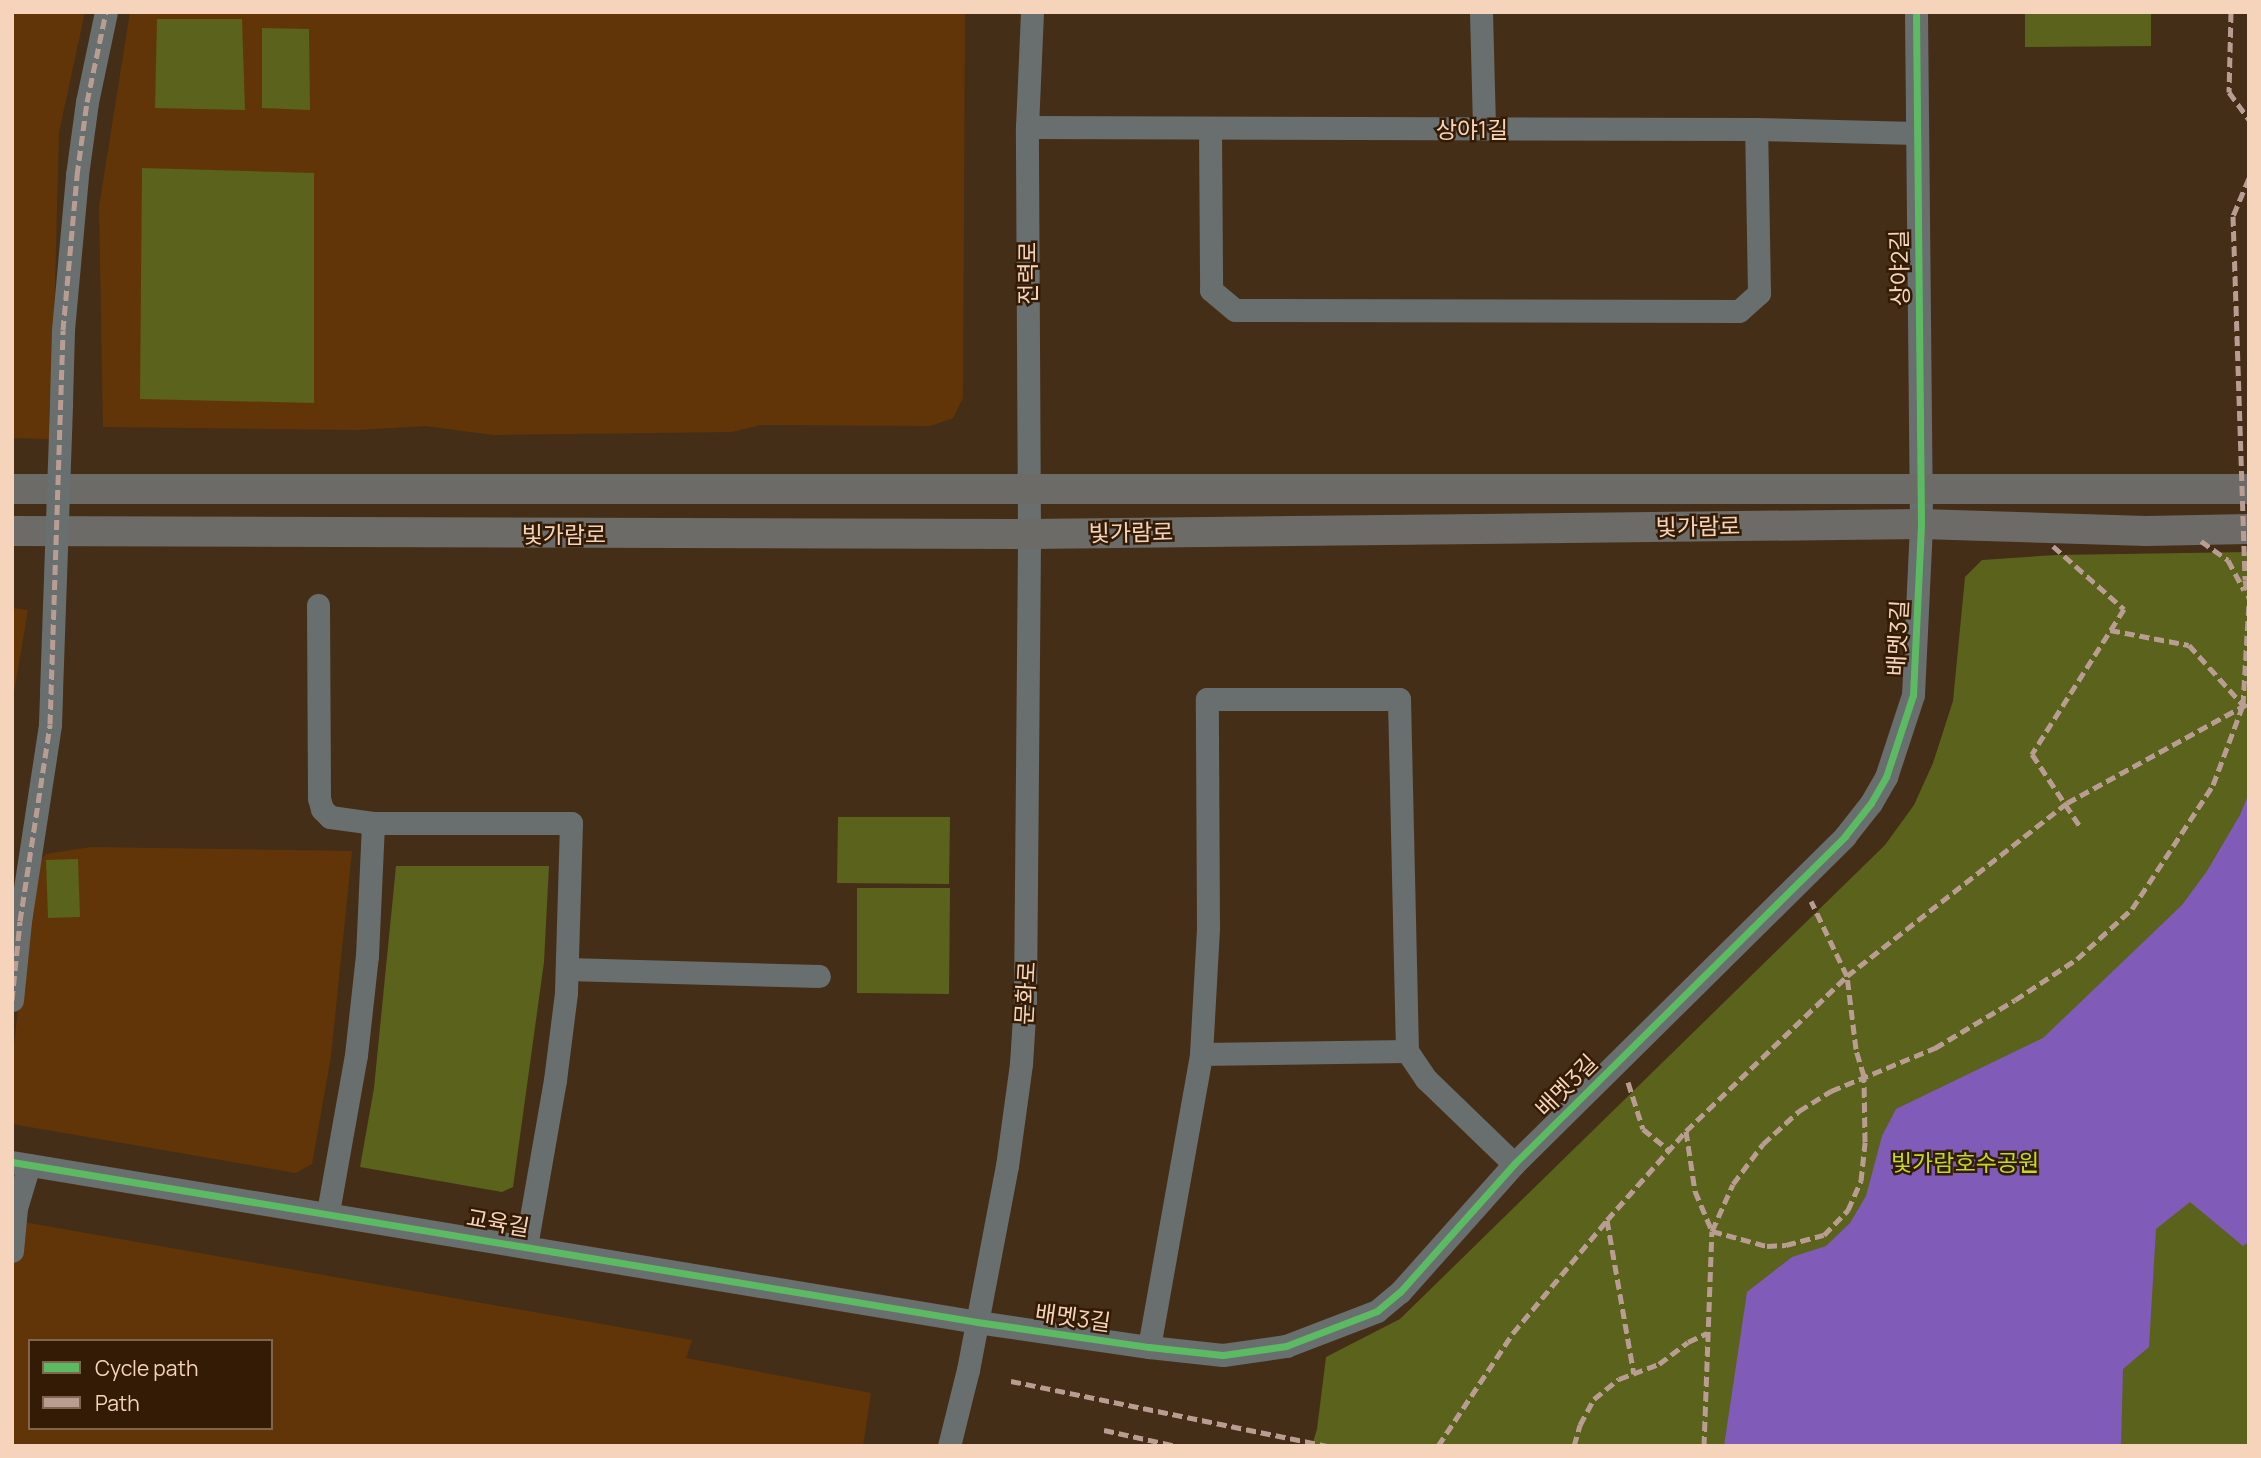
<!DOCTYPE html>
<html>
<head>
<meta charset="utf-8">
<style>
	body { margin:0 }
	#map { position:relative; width:2261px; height:1458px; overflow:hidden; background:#452e17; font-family:Manrope,"Noto Sans KR",sans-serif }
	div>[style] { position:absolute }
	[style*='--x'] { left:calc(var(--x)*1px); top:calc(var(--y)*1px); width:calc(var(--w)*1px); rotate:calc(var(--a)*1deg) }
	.built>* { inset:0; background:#623508 }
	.green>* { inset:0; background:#5a621b }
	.water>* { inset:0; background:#805bb7 }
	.minor>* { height:23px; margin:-11.5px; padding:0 11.5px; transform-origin:11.5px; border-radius:11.5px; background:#696e6f }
	.major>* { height:30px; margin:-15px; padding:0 15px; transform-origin:15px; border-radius:15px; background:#6d6b67 }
	.minor-bridge>* { height:23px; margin:-11.5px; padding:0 11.5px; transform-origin:11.5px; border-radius:11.5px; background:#696e6f }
	.quiet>* { height:5px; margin-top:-2.5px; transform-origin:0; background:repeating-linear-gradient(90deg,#b99d93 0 10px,transparent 0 15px) }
	.cycleway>* { height:7px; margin:-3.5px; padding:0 3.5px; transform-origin:3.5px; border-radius:3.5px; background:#5cba63 }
	span { translate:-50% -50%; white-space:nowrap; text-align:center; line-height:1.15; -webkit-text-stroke:5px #331b06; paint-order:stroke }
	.street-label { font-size:23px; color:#f5d4bb }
	.park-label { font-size:23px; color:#bfda29 }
	.frame { position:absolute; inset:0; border:14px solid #f5d4bb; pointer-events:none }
	.legend { position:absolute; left:28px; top:1339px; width:245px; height:91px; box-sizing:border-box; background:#331b06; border:2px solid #81654e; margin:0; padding:9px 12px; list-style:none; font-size:21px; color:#f5d4bb }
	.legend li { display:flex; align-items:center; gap:14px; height:35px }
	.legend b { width:35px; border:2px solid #81654e }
</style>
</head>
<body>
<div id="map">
	<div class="built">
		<i style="clip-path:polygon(12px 12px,85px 12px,59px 132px,51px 439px,12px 438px)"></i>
		<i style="clip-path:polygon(130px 12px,965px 12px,963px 398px,953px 418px,930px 426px,760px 425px,732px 432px,493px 435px,426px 426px,357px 430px,103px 427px,99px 207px)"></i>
		<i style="clip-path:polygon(12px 608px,28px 610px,12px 704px)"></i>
		<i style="clip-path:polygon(91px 847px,352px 851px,331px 1056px,312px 1164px,296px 1173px,12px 1124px,12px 1062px,30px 905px,40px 861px,46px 854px)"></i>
		<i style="clip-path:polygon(evenodd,12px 1220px,692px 1340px,686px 1358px,871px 1393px,863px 1446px,12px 1446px,12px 1220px,30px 1341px,271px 1341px,271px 1428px,30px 1428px,30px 1341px)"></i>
	</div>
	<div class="green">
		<i style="clip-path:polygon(2025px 12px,2151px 12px,2151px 46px,2025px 47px)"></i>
		<i style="clip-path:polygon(157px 19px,242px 19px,245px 110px,155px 108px)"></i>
		<i style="clip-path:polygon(262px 28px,309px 29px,310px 110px,262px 108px)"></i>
		<i style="clip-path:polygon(142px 168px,314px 173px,314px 403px,140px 399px)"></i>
		<i style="clip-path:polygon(2249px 552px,2249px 1446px,1312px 1446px,1317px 1429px,1326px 1357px,1400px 1319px,1885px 845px,1914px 805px,1933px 763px,1953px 701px,1965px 577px,1982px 560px,2056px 555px)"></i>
		<i style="clip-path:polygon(838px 817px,950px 817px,949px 884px,837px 883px)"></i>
		<i style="clip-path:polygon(78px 859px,80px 917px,48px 918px,46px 860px)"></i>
		<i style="clip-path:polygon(396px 866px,549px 866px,544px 962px,513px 1187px,502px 1192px,360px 1167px,374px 1088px)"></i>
		<i style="clip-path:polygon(857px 888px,950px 888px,949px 994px,857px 993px)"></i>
	</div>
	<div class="water">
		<i style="clip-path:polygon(2249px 793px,2249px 1242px,2243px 1246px,2190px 1202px,2156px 1229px,2149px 1347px,2123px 1369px,2121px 1446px,1724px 1446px,1747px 1292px,1792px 1257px,1826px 1246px,1850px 1223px,1866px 1196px,1882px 1136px,1896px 1109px,2043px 1038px,2182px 905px,2207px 871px,2240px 815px)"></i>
	</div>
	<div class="minor">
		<i style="--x:1481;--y:12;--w:117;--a:88.5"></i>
		<i style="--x:1027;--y:127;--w:729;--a:0.16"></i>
		<i style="--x:1756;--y:129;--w:160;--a:1.4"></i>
		<i style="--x:1210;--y:129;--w:161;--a:89.6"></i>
		<i style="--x:1211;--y:290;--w:31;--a:40"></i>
		<i style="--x:1235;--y:310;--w:504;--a:0.11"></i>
		<i style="--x:1739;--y:311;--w:27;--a:-42"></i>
		<i style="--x:1759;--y:293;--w:164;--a:-91"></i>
		<i style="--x:61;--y:402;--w:72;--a:-88.4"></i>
		<i style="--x:63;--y:330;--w:156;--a:-84.8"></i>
		<i style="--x:77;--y:175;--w:74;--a:-82.2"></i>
		<i style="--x:87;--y:102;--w:92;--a:-78.1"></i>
		<i style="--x:318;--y:605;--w:193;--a:89.7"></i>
		<i style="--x:319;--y:798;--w:11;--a:75"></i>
		<i style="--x:322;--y:809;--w:11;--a:45"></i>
		<i style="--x:330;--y:817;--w:43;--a:7.9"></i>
		<i style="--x:373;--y:823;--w:198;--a:0"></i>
		<i style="--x:571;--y:823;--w:170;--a:91.7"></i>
		<i style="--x:566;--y:993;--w:88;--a:97.2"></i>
		<i style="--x:555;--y:1080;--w:169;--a:99.9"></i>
		<i style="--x:567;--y:969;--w:252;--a:1.6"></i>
		<i style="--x:12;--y:1000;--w:79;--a:-84.2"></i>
		<i style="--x:20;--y:921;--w:199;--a:-81.3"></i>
		<i style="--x:50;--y:724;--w:32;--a:-88"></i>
		<i style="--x:1201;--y:1054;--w:206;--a:-0.8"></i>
		<i style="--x:12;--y:1162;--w:978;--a:9.41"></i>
		<i style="--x:977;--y:1322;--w:174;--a:8.3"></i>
		<i style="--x:1149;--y:1347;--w:74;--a:6.2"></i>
		<i style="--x:1223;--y:1355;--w:64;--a:-8.1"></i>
		<i style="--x:1286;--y:1346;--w:97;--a:-21"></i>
		<i style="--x:1377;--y:1311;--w:30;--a:-40"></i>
		<i style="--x:1400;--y:1292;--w:171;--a:-48.3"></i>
		<i style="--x:1514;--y:1164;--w:466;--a:-44.7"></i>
		<i style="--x:1845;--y:836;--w:42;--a:-51.8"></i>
		<i style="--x:1871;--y:803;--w:30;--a:-60"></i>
		<i style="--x:1886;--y:777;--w:86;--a:-71.8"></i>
		<i style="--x:1913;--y:695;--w:171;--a:-87.3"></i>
		<i style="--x:1921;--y:524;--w:512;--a:-90.56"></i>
		<i style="--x:328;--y:1212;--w:159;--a:-79.9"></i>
		<i style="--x:356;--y:1055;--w:100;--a:-83.7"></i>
		<i style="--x:367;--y:956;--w:133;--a:-87.4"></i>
		<i style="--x:12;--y:1251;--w:43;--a:-84.7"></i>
		<i style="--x:16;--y:1208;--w:45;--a:-73.2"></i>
		<i style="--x:1149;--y:1347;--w:298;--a:-79.9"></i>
		<i style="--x:1201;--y:1054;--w:127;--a:-86.8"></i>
		<i style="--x:1208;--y:927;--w:228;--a:-90.3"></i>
		<i style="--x:1207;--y:699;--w:192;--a:0"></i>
		<i style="--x:1399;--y:699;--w:352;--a:88.7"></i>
		<i style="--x:1407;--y:1051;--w:34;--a:56"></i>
		<i style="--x:1426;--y:1079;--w:122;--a:44"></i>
		<i style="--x:949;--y:1446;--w:78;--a:-76"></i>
		<i style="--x:968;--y:1370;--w:208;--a:-79.2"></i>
		<i style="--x:1007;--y:1166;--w:103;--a:-82.2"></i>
		<i style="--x:1021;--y:1064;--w:64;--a:-86.4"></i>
		<i style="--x:1025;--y:1000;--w:466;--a:-89.5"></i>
		<i style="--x:1029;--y:534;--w:407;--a:-90.3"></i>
		<i style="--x:1027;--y:127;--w:115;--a:-87.5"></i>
	</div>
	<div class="major">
		<i style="--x:12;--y:489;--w:2237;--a:0"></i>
		<i style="--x:12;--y:531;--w:1017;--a:0.17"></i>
		<i style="--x:1029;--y:534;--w:892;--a:-0.64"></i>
		<i style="--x:1921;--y:524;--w:225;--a:1.8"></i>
		<i style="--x:2146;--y:531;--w:103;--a:-1.1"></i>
	</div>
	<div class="minor-bridge">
		<i style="--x:51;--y:692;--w:290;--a:-88"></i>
	</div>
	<div class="quiet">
		<i style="--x:2231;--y:12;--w:80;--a:91.4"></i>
		<i style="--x:2229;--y:92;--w:34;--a:54"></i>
		<i style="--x:2249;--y:178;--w:41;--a:112.8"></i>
		<i style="--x:2233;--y:216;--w:364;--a:88.1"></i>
		<i style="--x:2245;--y:580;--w:19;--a:78"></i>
		<i style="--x:2201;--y:541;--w:33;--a:35"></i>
		<i style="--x:2228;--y:560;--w:34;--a:62"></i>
		<i style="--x:2053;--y:546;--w:95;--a:41.6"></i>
		<i style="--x:2124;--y:609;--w:172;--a:122.4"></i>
		<i style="--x:2032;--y:754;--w:89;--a:56.5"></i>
		<i style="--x:2110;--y:630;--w:80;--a:10.8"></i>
		<i style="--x:2189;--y:645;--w:81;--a:48"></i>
		<i style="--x:12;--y:1000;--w:79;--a:-84.2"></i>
		<i style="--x:20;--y:921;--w:199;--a:-81.3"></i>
		<i style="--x:50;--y:724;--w:394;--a:-88.1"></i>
		<i style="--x:63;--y:330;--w:156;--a:-84.8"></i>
		<i style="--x:77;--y:175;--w:74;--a:-82.2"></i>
		<i style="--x:87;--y:102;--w:92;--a:-78.1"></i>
		<i style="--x:1628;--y:1082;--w:49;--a:72.3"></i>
		<i style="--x:1643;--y:1129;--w:33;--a:39"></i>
		<i style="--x:1686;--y:1131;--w:61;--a:81.5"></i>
		<i style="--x:1695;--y:1191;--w:43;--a:67"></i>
		<i style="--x:1712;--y:1231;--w:57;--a:15.3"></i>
		<i style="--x:1767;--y:1246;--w:19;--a:-3"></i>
		<i style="--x:1786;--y:1245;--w:39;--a:-15"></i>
		<i style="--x:1824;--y:1235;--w:35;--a:-46"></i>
		<i style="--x:1848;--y:1210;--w:32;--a:-66"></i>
		<i style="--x:1861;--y:1181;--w:39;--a:-84"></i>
		<i style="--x:1865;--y:1142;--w:66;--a:-90.9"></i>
		<i style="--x:1864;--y:1076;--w:28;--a:-107"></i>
		<i style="--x:1856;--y:1049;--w:74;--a:-97"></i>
		<i style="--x:1847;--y:976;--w:83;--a:-115.6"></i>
		<i style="--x:1607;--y:1220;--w:156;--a:80.1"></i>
		<i style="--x:1011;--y:1381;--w:324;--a:11.6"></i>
		<i style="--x:1104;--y:1430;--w:75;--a:12.4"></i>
		<i style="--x:1438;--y:1446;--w:136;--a:-56.4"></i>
		<i style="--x:1513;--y:1333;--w:147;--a:-50.2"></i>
		<i style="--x:1607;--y:1220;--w:119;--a:-48.4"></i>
		<i style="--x:1686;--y:1131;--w:223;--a:-43.9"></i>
		<i style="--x:1847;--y:976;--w:280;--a:-38.2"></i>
		<i style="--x:2067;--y:803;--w:208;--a:-28.8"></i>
		<i style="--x:1574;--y:1446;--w:22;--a:-74"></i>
		<i style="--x:1580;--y:1425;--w:30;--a:-62"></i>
		<i style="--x:1594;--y:1399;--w:32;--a:-39"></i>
		<i style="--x:1619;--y:1379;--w:43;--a:-20.6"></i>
		<i style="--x:1659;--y:1364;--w:36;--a:-37"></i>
		<i style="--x:1688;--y:1342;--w:21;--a:-25"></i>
		<i style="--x:1704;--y:1446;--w:215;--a:-87.9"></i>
		<i style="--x:1712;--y:1231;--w:51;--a:-65.9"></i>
		<i style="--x:1733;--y:1184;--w:50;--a:-53.1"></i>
		<i style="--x:1763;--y:1144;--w:49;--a:-42.5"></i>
		<i style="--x:1799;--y:1111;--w:38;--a:-32"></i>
		<i style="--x:1831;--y:1091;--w:113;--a:-22.5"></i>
		<i style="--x:1935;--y:1048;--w:93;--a:-31"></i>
		<i style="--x:2015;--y:1000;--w:74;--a:-33.5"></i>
		<i style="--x:2077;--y:959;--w:74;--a:-42.3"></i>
		<i style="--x:2132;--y:909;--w:148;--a:-56.8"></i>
		<i style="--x:2213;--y:785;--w:85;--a:-69.4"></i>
		<i style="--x:2243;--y:705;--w:104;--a:-86.7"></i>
	</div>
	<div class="cycleway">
		<i style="--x:12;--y:1162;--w:978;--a:9.41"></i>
		<i style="--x:977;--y:1322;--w:174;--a:8.3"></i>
		<i style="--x:1149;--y:1347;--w:74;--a:6.2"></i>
		<i style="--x:1223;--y:1355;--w:64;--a:-8.1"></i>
		<i style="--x:1286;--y:1346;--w:97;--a:-21"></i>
		<i style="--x:1377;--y:1311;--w:30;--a:-40"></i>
		<i style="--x:1400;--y:1292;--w:171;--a:-48.3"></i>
		<i style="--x:1514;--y:1164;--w:466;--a:-44.7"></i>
		<i style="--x:1845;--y:836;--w:42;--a:-51.8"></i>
		<i style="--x:1871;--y:803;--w:30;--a:-60"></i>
		<i style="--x:1886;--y:777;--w:86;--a:-71.8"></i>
		<i style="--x:1913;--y:695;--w:171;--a:-87.3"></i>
		<i style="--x:1921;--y:524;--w:512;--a:-90.56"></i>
	</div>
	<div class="street-label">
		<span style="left:1472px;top:129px">상야1길</span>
		<span style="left:1899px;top:268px;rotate:-91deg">상야2길</span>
		<span style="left:1027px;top:273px;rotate:-90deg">전력로</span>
		<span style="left:1698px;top:526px;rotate:-1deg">빛가람로</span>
		<span style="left:1131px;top:532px;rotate:-1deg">빛가람로</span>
		<span style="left:564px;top:534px">빛가람로</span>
		<span style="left:1897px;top:638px;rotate:-87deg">배멧3길</span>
		<span style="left:1025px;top:993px;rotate:-87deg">문화로</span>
		<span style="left:1566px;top:1085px;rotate:-45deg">배멧3길</span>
		<span style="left:498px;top:1222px;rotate:10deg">교육길</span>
		<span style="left:1073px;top:1317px;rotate:8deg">배멧3길</span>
	</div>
	<div class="park-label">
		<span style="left:1965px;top:1162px">빛가람호수공원</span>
	</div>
	<div class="frame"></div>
	<ul class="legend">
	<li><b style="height:9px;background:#5cba63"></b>Cycle path</li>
	<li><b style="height:9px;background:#b99d93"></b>Path</li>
	</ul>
</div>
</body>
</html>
